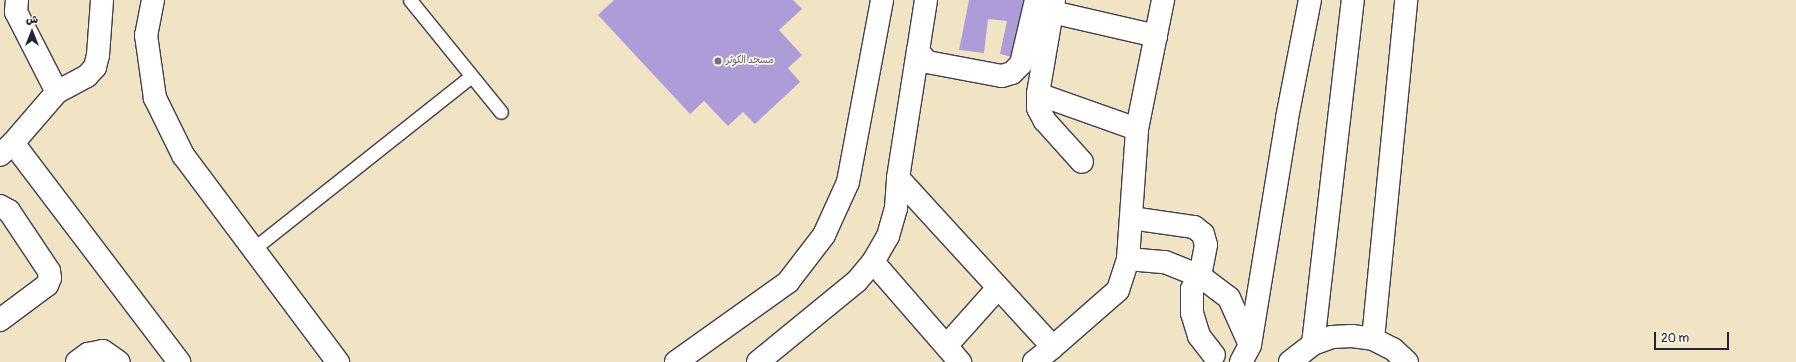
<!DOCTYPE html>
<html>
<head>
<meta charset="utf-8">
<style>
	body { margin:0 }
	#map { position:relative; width:1796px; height:362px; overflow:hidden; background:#f0e4c5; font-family:Pangolin,"Playpen Sans Arabic",sans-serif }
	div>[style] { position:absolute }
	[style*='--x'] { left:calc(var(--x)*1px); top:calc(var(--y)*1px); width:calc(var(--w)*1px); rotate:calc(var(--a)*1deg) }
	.building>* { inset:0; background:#ad9cd8 }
	.roads { filter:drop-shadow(1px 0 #413f50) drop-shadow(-1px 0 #413f50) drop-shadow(0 1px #413f50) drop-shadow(0 -1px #413f50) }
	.lane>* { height:13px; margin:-6.5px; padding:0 6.5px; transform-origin:6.5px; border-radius:6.5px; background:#fff }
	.street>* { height:22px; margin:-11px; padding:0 11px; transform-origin:11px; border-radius:11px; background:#fff }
	.dots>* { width:11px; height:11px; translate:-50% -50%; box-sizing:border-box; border:2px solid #fcf5e5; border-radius:50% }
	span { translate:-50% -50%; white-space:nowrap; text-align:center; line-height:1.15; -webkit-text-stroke:3.5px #fcf5e5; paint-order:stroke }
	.worship-label { font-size:10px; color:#5b616d }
	.left { translate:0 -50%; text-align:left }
	.north { position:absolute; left:12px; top:12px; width:40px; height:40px; -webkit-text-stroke:3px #fcf5e5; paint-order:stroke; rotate:0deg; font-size:11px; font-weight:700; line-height:16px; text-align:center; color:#22223b }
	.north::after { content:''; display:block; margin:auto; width:14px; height:18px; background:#22223b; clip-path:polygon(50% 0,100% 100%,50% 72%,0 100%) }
	.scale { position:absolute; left:1654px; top:332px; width:75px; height:18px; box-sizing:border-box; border:2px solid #22223b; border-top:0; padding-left:5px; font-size:12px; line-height:14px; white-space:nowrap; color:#22223b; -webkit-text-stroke:3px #fcf5e5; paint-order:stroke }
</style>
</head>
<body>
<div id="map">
	<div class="building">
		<i style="clip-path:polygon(614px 0,793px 0,802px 9px,779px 30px,802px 55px,788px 68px,800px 82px,755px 124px,743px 112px,728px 126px,704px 101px,690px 114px,598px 15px)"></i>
		<i style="clip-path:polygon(969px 0,1026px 0,1016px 58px,1000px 54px,1007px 21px,988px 19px,984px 53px,959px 50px)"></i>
	</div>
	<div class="roads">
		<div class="lane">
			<i style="--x:410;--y:0;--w:144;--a:50.9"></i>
			<i style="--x:253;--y:249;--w:278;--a:-38.4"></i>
		</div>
		<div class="street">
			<i style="--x:17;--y:0;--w:12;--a:95"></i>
			<i style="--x:16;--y:12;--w:90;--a:62.9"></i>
			<i style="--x:153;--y:0;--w:36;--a:101"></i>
			<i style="--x:146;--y:35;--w:64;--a:81.9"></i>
			<i style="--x:155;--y:98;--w:64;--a:63.8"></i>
			<i style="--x:183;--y:155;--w:259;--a:53.2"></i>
			<i style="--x:926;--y:0;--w:52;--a:98.9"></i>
			<i style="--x:918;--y:51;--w:14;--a:51"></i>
			<i style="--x:927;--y:62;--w:76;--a:10.6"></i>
			<i style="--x:1002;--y:76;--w:10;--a:-17"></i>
			<i style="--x:1012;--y:73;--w:13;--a:-45"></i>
			<i style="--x:1021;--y:64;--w:66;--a:-76.8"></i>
			<i style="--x:1054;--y:0;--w:95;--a:99.7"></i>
			<i style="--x:1038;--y:94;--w:14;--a:90"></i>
			<i style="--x:1038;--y:108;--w:15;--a:62"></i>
			<i style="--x:1045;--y:121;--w:55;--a:47.9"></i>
			<i style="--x:1052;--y:12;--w:107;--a:13"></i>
			<i style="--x:1038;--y:94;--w:105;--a:19.5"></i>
			<i style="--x:13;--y:143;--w:275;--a:52.8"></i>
			<i style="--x:0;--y:155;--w:18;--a:-43"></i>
			<i style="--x:13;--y:143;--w:67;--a:-49.2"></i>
			<i style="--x:57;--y:92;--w:34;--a:-28"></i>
			<i style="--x:87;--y:76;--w:12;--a:-48"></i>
			<i style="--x:95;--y:67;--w:12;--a:-76"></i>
			<i style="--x:98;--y:55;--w:55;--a:-85.8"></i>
			<i style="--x:898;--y:178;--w:229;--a:47.5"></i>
			<i style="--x:1053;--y:347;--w:86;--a:-41.2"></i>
			<i style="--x:1118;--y:290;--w:33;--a:-72"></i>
			<i style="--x:1128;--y:259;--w:130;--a:-86"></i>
			<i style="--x:1137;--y:129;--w:132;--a:-78.6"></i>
			<i style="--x:0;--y:206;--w:10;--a:29"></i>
			<i style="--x:9;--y:211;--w:72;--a:56.3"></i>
			<i style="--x:49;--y:271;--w:7;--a:82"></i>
			<i style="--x:50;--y:278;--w:8;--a:113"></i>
			<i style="--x:47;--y:285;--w:59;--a:143.3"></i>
			<i style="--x:1131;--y:218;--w:64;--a:8.1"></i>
			<i style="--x:1194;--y:227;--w:11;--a:38"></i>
			<i style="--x:1203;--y:234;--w:11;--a:75"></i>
			<i style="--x:1206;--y:245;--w:32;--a:101"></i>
			<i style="--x:1200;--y:276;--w:15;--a:122"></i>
			<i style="--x:1192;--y:289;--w:24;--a:90"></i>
			<i style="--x:1192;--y:313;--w:24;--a:73"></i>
			<i style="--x:1199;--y:336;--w:24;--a:52"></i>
			<i style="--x:1128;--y:259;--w:37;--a:5"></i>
			<i style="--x:1165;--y:262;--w:38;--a:22"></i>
			<i style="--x:1200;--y:276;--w:36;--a:37"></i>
			<i style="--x:1229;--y:298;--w:51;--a:65.9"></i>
			<i style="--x:873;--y:262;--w:133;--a:49"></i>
			<i style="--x:1373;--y:339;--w:341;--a:-84.4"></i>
			<i style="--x:1313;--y:344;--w:346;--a:-83.4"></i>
			<i style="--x:947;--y:345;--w:75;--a:-48.2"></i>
			<i style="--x:77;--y:362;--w:14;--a:-36"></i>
			<i style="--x:88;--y:354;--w:15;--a:-11"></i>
			<i style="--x:103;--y:351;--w:19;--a:35"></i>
			<i style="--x:676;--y:362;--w:138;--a:-35.5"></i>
			<i style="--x:788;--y:282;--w:59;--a:-52.5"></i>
			<i style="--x:824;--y:235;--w:58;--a:-65.6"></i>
			<i style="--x:848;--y:182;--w:185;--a:-79.4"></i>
			<i style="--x:758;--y:362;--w:128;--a:-39.3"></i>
			<i style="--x:857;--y:281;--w:25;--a:-50"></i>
			<i style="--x:873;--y:262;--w:30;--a:-60"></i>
			<i style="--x:888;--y:236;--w:29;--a:-74"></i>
			<i style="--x:896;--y:208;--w:30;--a:-86"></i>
			<i style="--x:898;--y:178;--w:129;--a:-81.1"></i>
			<i style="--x:1034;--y:362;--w:24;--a:-38"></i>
			<i style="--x:1241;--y:362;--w:19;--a:-62"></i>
			<i style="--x:1250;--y:345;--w:230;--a:-80.7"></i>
			<i style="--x:1287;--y:118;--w:120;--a:-79"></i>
			<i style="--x:1290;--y:362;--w:29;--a:-38"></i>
			<i style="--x:1313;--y:344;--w:20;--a:-20"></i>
			<i style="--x:1332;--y:337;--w:20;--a:-3"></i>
			<i style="--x:1352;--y:336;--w:21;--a:8"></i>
			<i style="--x:1373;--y:339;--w:22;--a:27"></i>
			<i style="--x:1393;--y:349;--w:19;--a:43"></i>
		</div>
	</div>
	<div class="dots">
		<i style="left:718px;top:61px;background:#6b7280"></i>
	</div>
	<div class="worship-label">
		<span class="left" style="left:726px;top:61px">مسجد الكوثر</span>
	</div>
	<div class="north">ش</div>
	<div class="scale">20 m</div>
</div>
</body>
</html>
